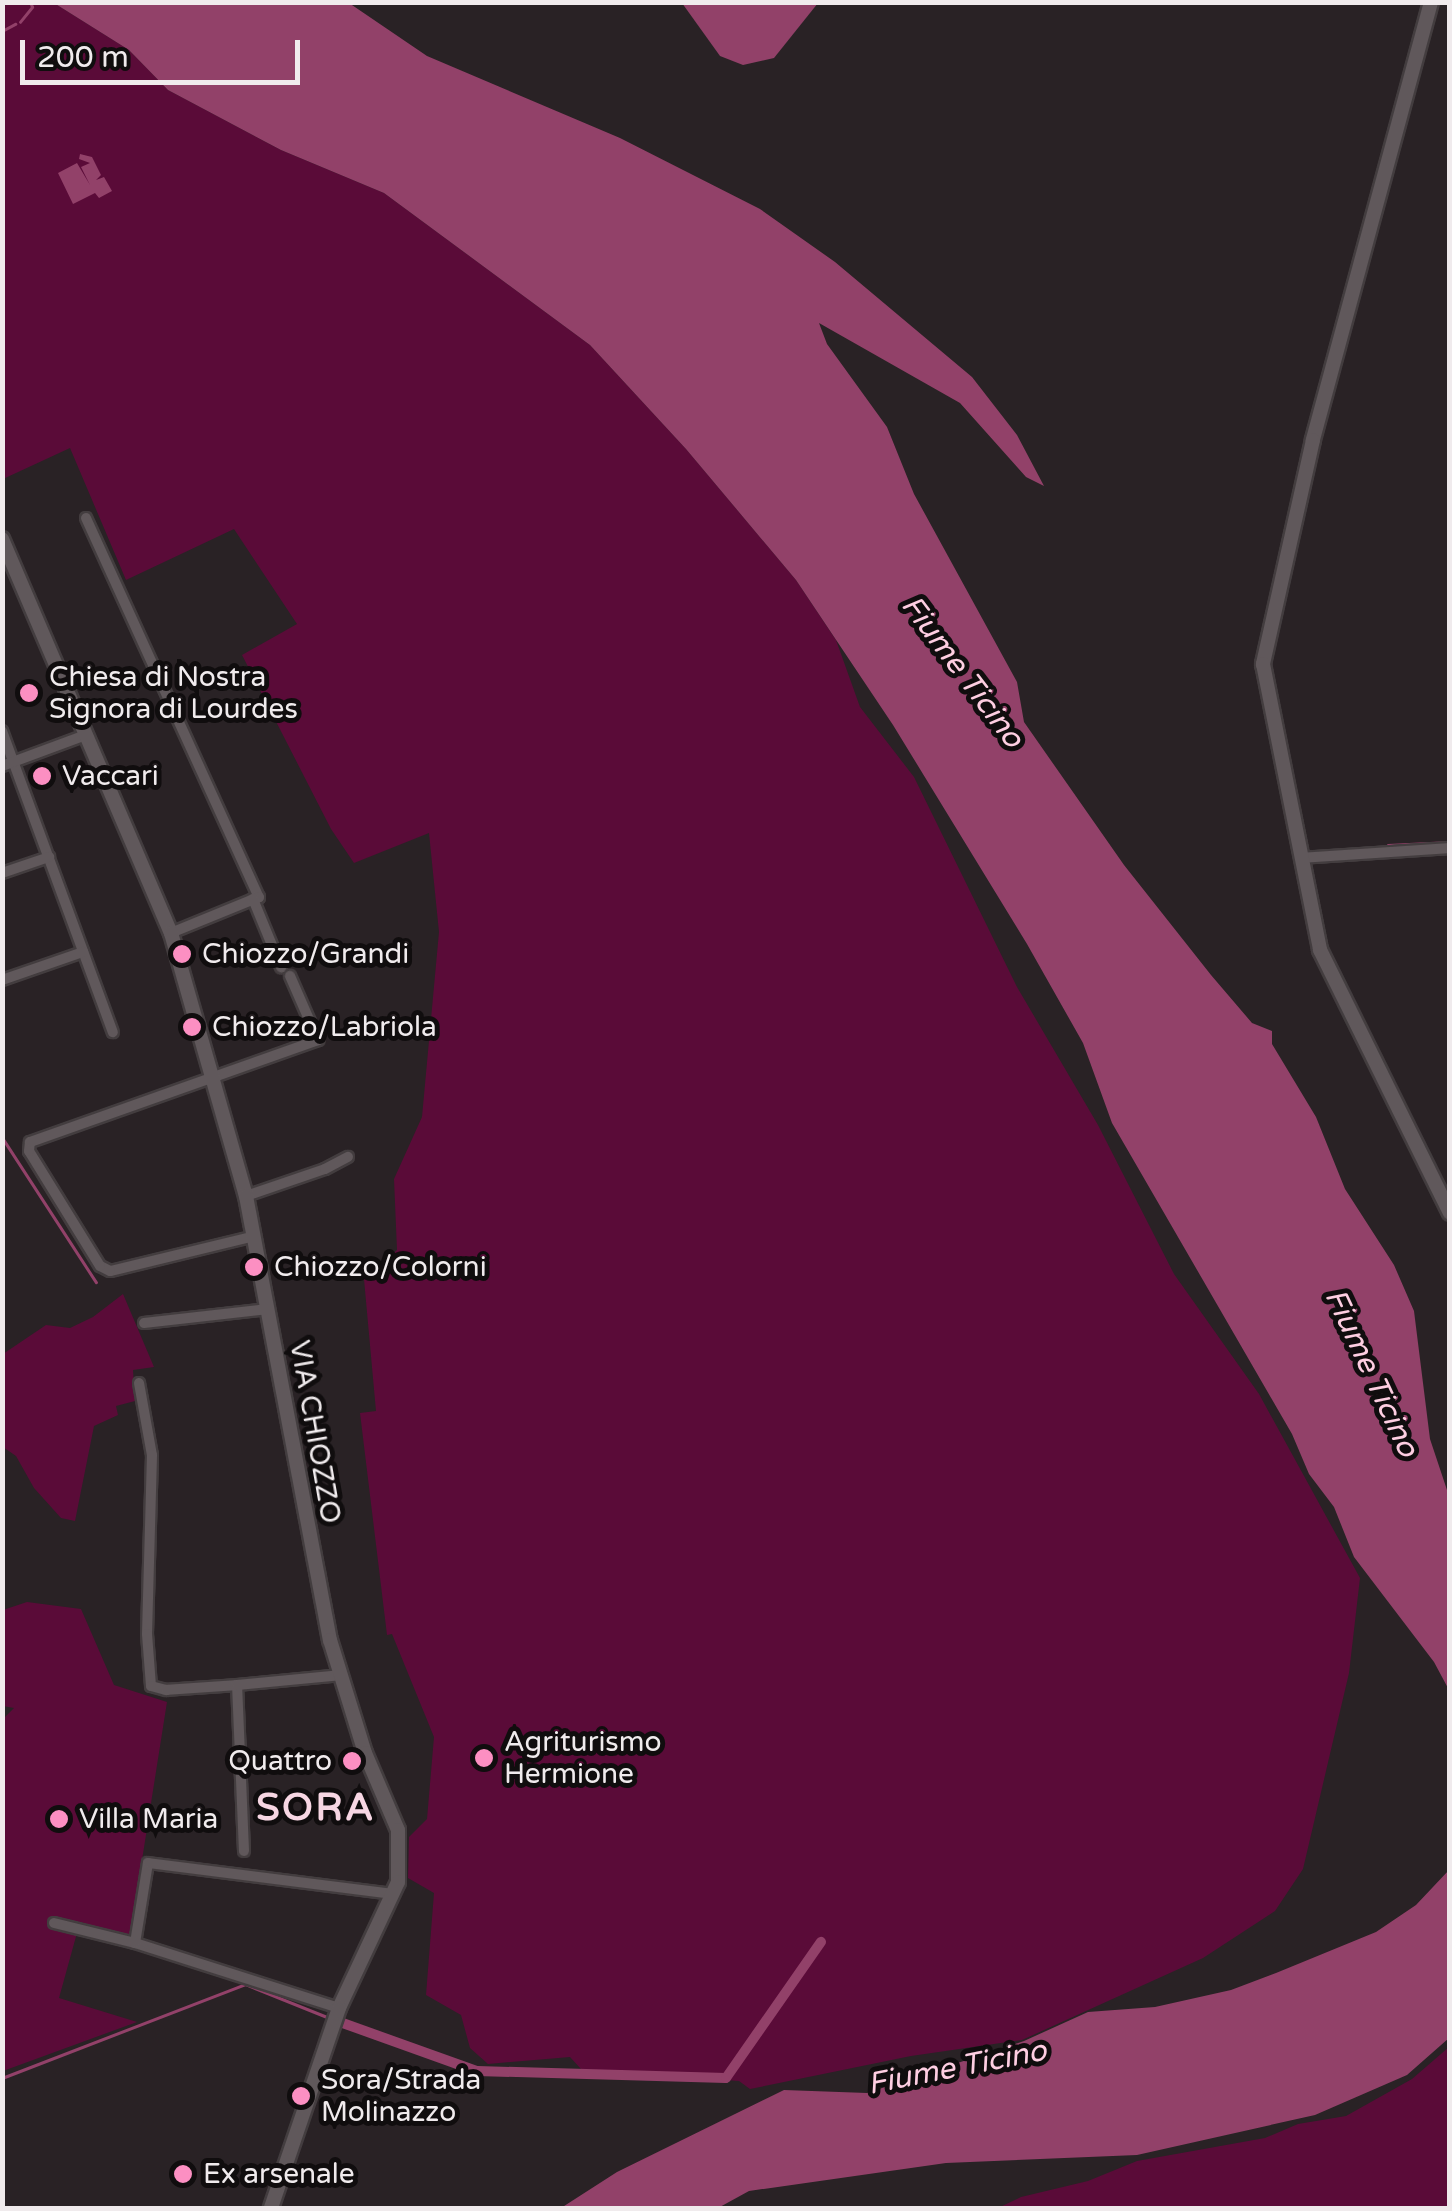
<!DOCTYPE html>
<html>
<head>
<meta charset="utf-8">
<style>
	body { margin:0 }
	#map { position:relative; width:1452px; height:2211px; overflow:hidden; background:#292225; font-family:"Varela Round",sans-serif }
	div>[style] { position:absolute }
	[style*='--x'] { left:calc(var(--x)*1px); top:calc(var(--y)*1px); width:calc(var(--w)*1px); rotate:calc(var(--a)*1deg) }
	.green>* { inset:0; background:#5a0b38 }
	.water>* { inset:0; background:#924169 }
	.stream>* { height:2.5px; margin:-1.25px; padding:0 1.25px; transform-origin:1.25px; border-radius:1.25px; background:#924169 }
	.canal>* { height:10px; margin:-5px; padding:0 5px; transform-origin:5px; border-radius:5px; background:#924169 }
	.roads { filter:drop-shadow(2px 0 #433d3f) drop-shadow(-2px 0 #433d3f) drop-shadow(0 2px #433d3f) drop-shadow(0 -2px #433d3f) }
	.minor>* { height:10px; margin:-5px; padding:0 5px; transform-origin:5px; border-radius:5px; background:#60585b }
	.tertiary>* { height:14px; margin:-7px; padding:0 7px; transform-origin:7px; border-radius:7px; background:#60585b }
	.dots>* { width:28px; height:28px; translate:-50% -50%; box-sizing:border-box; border:5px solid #100d0e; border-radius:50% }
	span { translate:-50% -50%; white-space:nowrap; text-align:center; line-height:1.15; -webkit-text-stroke:10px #100d0e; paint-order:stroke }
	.poi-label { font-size:28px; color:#f0ebed }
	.left { translate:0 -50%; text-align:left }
	.right { translate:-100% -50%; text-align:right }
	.street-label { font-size:28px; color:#f0ebed }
	.water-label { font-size:30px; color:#fecee2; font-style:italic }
	.district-label { font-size:38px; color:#f7d6e3; font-weight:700; letter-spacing:2.5px }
	.frame { position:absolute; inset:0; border:5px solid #f0ebed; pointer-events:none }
	.scale { position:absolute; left:20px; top:40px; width:280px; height:45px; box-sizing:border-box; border:5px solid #f0ebed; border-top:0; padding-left:12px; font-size:30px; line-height:35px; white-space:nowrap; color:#f0ebed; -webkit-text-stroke:8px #100d0e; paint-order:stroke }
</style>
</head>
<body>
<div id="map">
	<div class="green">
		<i style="clip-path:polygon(3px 2px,54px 3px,129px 50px,168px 90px,281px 150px,384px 193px,590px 345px,686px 449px,796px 580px,836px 640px,860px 707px,914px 777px,1017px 987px,1098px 1125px,1174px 1274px,1259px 1394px,1360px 1578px,1349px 1673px,1303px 1869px,1275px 1911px,1203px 1958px,1022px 2040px,911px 2056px,750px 2089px,739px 2081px,581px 2069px,570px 2057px,488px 2064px,470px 2048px,461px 2015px,426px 1995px,434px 1893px,408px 1878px,409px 1837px,427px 1819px,434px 1737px,392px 1634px,387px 1635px,360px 1413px,376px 1411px,364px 1279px,397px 1250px,394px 1179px,422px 1117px,439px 932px,429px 833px,354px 863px,331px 829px,242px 655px,297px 624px,234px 529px,126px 580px,70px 448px,3px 479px)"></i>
		<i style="clip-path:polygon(123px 1294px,154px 1367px,133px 1370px,135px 1401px,116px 1406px,118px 1415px,94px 1426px,75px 1521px,61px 1518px,34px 1488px,16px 1456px,3px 1447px,3px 1354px,46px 1325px,70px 1328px,93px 1317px)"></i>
		<i style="clip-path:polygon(27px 1602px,81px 1609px,114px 1685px,167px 1702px,130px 1936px,80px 1922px,59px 1998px,137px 2022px,3px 2071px,2px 1720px,14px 1708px,3px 1706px,3px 1610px)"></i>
		<i style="clip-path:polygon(1449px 2047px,1449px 2208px,998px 2208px,1021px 2197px,1088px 2181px,1137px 2161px,1265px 2138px,1298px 2124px,1346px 2116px,1412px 2079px)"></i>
	</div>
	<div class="water">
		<i style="clip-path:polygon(54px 3px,349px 3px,427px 56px,620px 138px,760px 209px,835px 262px,972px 377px,1017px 435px,1044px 486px,1026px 477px,960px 403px,819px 323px,827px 344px,887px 427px,914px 494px,1017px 682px,1024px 722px,1124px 865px,1211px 975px,1252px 1023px,1272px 1031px,1272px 1044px,1316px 1117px,1345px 1189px,1394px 1265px,1414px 1311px,1430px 1439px,1449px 1496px,1449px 1690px,1434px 1662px,1354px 1557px,1334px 1507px,1309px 1474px,1292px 1434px,1112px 1123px,1083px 1043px,1027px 944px,893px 725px,796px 580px,686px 449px,590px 345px,384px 193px,281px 150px,168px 90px,129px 50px)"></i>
		<i style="clip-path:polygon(682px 3px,818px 3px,774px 58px,743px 65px,720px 56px)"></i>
		<i style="clip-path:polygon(80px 154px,92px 157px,101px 175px,96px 180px,104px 177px,112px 191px,99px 198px,95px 193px,73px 204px,58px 173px,77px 163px,90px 185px,81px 167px,90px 163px,79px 159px)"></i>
		<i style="clip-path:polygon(1449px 1870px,1449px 2038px,1407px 2075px,1315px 2115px,1137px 2155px,946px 2163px,749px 2191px,718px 2208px,561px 2208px,617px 2172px,784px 2090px,867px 2093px,1024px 2041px,1088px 2012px,1155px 2007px,1231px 1990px,1276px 1973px,1376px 1932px,1416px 1905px)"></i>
	</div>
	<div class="stream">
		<i style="--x:20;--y:22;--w:19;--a:-51"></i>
		<i style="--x:32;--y:7;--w:5;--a:-112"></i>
		<i style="--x:2;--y:31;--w:15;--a:-28"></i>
		<i style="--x:1388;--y:845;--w:62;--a:-2.8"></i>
		<i style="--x:2;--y:1137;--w:173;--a:57"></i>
		<i style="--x:2;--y:2078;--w:261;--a:-21.1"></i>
		<i style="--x:245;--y:1984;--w:88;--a:21.9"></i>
	</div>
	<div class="canal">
		<i style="--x:337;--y:2021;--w:149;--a:19.7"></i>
		<i style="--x:477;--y:2071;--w:249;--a:1.6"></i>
		<i style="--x:726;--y:2078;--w:166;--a:-55.1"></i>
	</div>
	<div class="roads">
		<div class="minor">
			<i style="--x:86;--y:518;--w:417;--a:65.5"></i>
			<i style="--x:259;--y:897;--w:95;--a:157.8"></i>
			<i style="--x:2;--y:731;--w:321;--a:69.8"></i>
			<i style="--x:2;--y:766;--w:90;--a:-20.3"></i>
			<i style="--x:1301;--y:858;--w:149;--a:-3.8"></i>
			<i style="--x:2;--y:873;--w:50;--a:-18.8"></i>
			<i style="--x:253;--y:899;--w:74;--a:67.6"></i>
			<i style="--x:2;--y:980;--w:86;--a:-19.1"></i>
			<i style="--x:246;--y:1196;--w:83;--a:-18.9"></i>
			<i style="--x:325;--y:1169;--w:26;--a:-28"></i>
			<i style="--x:255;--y:1236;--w:149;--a:166.4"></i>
			<i style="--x:110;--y:1271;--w:11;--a:-153"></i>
			<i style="--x:100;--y:1266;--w:135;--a:-121.7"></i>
			<i style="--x:29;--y:1151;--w:9;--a:-84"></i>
			<i style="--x:30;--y:1142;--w:306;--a:-19.5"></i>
			<i style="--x:318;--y:1040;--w:70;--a:-113.6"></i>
			<i style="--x:144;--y:1323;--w:125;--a:-6.4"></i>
			<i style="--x:139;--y:1383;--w:73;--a:79.8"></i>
			<i style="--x:152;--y:1455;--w:179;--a:91.6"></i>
			<i style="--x:147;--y:1634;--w:52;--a:85.6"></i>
			<i style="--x:151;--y:1686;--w:16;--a:15"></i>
			<i style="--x:166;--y:1690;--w:71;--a:-4"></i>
			<i style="--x:244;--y:1851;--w:166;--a:-92.4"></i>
			<i style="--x:237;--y:1685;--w:103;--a:-5.5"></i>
			<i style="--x:54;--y:1923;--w:83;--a:13.9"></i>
			<i style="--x:339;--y:2008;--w:214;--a:-162.3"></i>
			<i style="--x:135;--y:1943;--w:81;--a:-80.8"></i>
			<i style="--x:148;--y:1863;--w:246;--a:7.2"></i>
		</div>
		<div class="tertiary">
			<i style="--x:1431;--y:2;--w:454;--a:105.1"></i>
			<i style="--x:1313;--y:440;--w:230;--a:102.6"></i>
			<i style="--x:1263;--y:664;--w:292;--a:78.7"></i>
			<i style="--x:1320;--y:950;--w:293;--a:63.7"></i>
			<i style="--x:2;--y:539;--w:429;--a:66.8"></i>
			<i style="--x:171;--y:933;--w:273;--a:74.1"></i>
			<i style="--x:246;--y:1196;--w:452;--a:79.3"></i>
			<i style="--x:330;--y:1640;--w:118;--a:72.8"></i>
			<i style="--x:365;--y:1753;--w:84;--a:66.8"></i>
			<i style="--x:398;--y:1830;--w:52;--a:90"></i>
			<i style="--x:398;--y:1882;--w:139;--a:115.1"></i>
			<i style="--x:339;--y:2008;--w:211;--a:108.8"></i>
		</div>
	</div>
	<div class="dots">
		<i style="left:29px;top:693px;background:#fc8fc2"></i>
		<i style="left:42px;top:776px;background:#fc8fc2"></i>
		<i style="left:182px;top:954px;background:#fc8fc2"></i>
		<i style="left:192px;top:1027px;background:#fc8fc2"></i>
		<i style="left:254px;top:1267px;background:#fc8fc2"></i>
		<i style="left:484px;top:1758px;background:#fc8fc2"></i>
		<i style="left:352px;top:1761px;background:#fc8fc2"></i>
		<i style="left:59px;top:1819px;background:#fc8fc2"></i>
		<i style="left:301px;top:2096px;background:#fc8fc2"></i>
		<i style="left:183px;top:2174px;background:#fc8fc2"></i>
	</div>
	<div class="poi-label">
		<span class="left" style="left:49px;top:693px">Chiesa di Nostra<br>Signora di Lourdes</span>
		<span class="left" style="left:62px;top:776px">Vaccari</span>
		<span class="left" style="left:202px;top:954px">Chiozzo/Grandi</span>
		<span class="left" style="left:212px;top:1027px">Chiozzo/Labriola</span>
		<span class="left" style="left:274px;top:1267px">Chiozzo/Colorni</span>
		<span class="left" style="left:504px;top:1758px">Agriturismo<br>Hermione</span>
		<span class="right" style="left:332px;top:1761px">Quattro</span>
		<span class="left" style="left:79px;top:1819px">Villa Maria</span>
		<span class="left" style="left:321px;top:2096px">Sora/Strada<br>Molinazzo</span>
		<span class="left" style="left:203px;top:2174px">Ex arsenale</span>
	</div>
	<div class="street-label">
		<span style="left:315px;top:1432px;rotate:80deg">VIA CHIOZZO</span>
	</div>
	<div class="water-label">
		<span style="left:962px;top:672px;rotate:53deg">Fiume Ticino</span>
		<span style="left:1371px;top:1373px;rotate:65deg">Fiume Ticino</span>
		<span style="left:957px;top:2068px;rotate:-11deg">Fiume Ticino</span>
	</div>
	<div class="district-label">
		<span style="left:316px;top:1809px">SORA</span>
	</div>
	<div class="frame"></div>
	<div class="scale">200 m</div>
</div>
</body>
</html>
